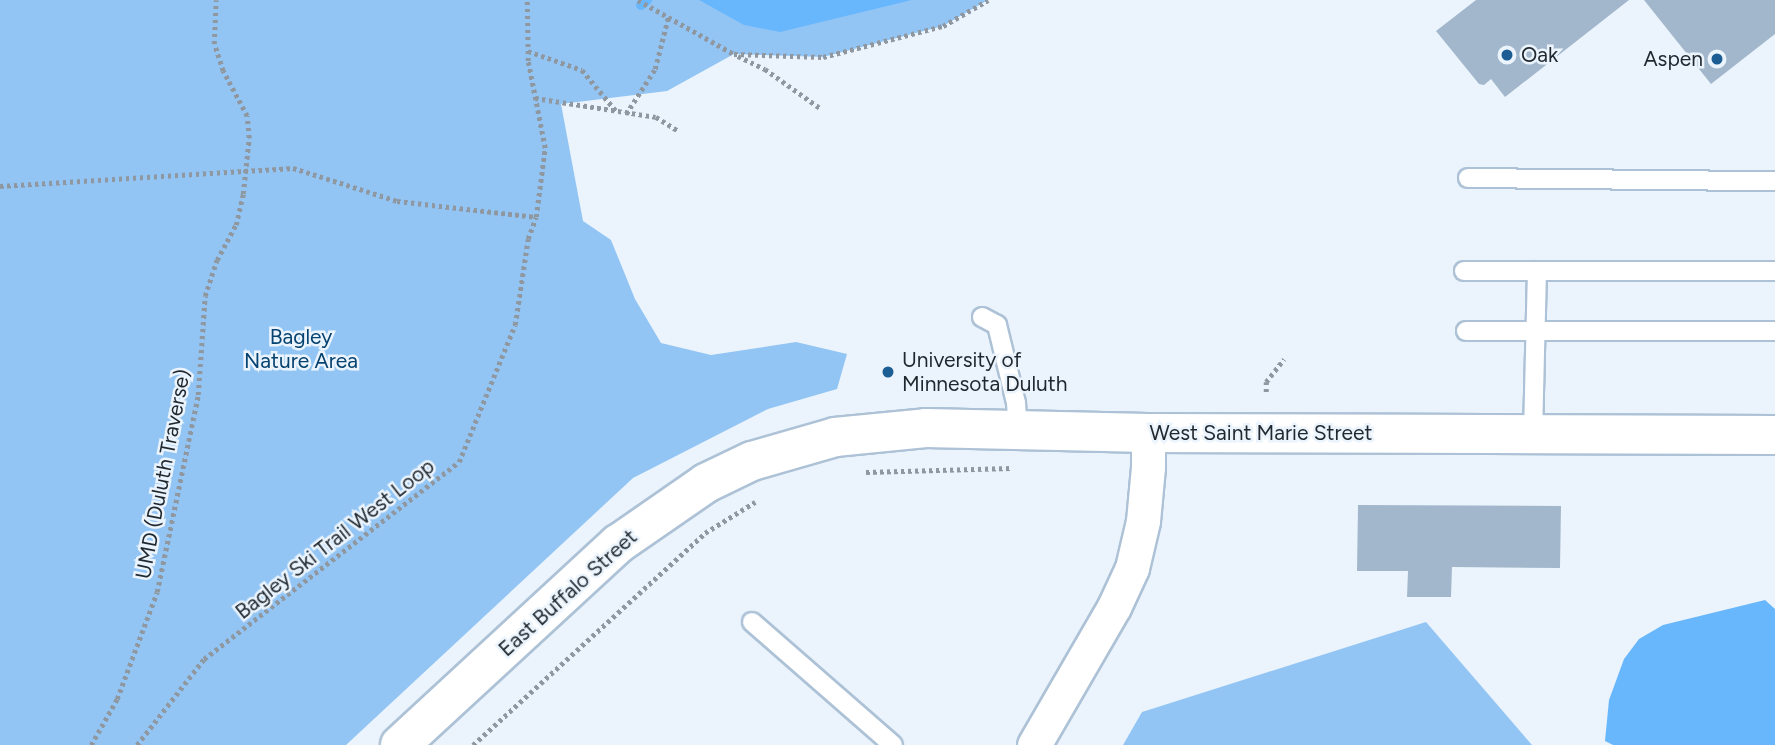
<!DOCTYPE html>
<html>
<head>
<meta charset="utf-8">
<style>
	body { margin:0 }
	#map { position:relative; width:1775px; height:745px; overflow:hidden; background:#ebf4fc; font-family:Figtree,sans-serif }
	div>[style] { position:absolute }
	[style*='--x'] { left:calc(var(--x)*1px); top:calc(var(--y)*1px); width:calc(var(--w)*1px); rotate:calc(var(--a)*1deg) }
	.green>* { inset:0; background:#93c5f4 }
	.water>* { inset:0; background:#68b7fd }
	.stream>* { height:10px; margin:-5px; padding:0 5px; transform-origin:5px; border-radius:5px; background:#68b7fd }
	.building>* { inset:0; background:#a2b7cb }
	.path>* { height:4.5px; margin-top:-2.25px; transform-origin:0; background:repeating-linear-gradient(90deg,#8f98a0 0 3.5px,transparent 0 7px) }
	.roads { filter:drop-shadow(2px 0 #adc2d6) drop-shadow(-2px 0 #adc2d6) drop-shadow(0 2px #adc2d6) drop-shadow(0 -2px #adc2d6) }
	.lane>* { height:18px; margin:-9px; padding:0 9px; transform-origin:9px; border-radius:9px; background:#fff }
	.street>* { height:33px; margin:-16.5px; padding:0 16.5px; transform-origin:16.5px; border-radius:16.5px; background:#fff }
	.secondary>* { height:38px; margin:-19px; padding:0 19px; transform-origin:19px; border-radius:19px; background:#fff }
	.dots>* { width:19px; height:19px; translate:-50% -50%; box-sizing:border-box; border:4px solid #ebf4fc; border-radius:50% }
	span { translate:-50% -50%; white-space:nowrap; text-align:center; line-height:1.15; -webkit-text-stroke:5px #ebf4fc; paint-order:stroke }
	.poi-label { font-size:21px; color:#1f272f }
	.left { translate:0 -50%; text-align:left }
	.right { translate:-100% -50%; text-align:right }
	.park-label { font-size:21px; color:#064370 }
	.street-label { font-size:21px; color:#1f272f }
</style>
</head>
<body>
<div id="map">
	<div class="green">
		<i style="clip-path:polygon(0 0,988px 0,943px 26px,823px 57px,734px 54px,667px 91px,561px 104px,583px 221px,611px 240px,635px 299px,661px 343px,711px 355px,796px 342px,847px 354px,837px 389px,768px 409px,633px 478px,346px 745px,0 745px)"></i>
		<i style="clip-path:polygon(1426px 622px,1532px 745px,1123px 745px,1142px 712px)"></i>
	</div>
	<div class="water">
		<i style="clip-path:polygon(699px 0,912px 0,780px 32px,744px 25px)"></i>
		<i style="clip-path:polygon(1765px 600px,1775px 609px,1775px 745px,1613px 745px,1605px 741px,1609px 700px,1624px 659px,1639px 639px,1663px 625px)"></i>
	</div>
	<div class="stream">
		<i style="--x:641;--y:5;--w:8;--a:-40"></i>
	</div>
	<div class="building">
		<i style="clip-path:polygon(1476px 0,1629px 0,1505px 97px,1491px 79px,1484px 85px,1479px 84px,1436px 31px)"></i>
		<i style="clip-path:polygon(1644px 0,1775px 0,1775px 34px,1711px 84px)"></i>
		<i style="clip-path:polygon(1358px 505px,1561px 506px,1560px 568px,1452px 567px,1451px 597px,1407px 597px,1408px 571px,1357px 571px)"></i>
	</div>
	<div class="path">
		<i style="--x:638;--y:0;--w:110;--a:29.4"></i>
		<i style="--x:734;--y:54;--w:89;--a:1.9"></i>
		<i style="--x:823;--y:57;--w:124;--a:-14.5"></i>
		<i style="--x:943;--y:26;--w:52;--a:-30"></i>
		<i style="--x:528;--y:51;--w:57;--a:19.4"></i>
		<i style="--x:582;--y:70;--w:55;--a:50.2"></i>
		<i style="--x:738;--y:56;--w:30;--a:26"></i>
		<i style="--x:765;--y:69;--w:67;--a:35.3"></i>
		<i style="--x:535;--y:98;--w:122;--a:8.9"></i>
		<i style="--x:656;--y:117;--w:26;--a:32"></i>
		<i style="--x:626;--y:114;--w:54;--a:-57.2"></i>
		<i style="--x:655;--y:69;--w:53;--a:-75.7"></i>
		<i style="--x:0;--y:186;--w:294;--a:-3.5"></i>
		<i style="--x:293;--y:168;--w:109;--a:17.6"></i>
		<i style="--x:397;--y:201;--w:140;--a:6.6"></i>
		<i style="--x:1266;--y:392;--w:10;--a:-90"></i>
		<i style="--x:1266;--y:382;--w:29;--a:-52"></i>
		<i style="--x:866;--y:472;--w:145;--a:-1.6"></i>
		<i style="--x:91;--y:745;--w:53;--a:-60.5"></i>
		<i style="--x:117;--y:699;--w:114;--a:-69.5"></i>
		<i style="--x:157;--y:592;--w:201;--a:-78.2"></i>
		<i style="--x:198;--y:395;--w:99;--a:-86"></i>
		<i style="--x:205;--y:296;--w:38;--a:-72"></i>
		<i style="--x:217;--y:260;--w:40;--a:-62"></i>
		<i style="--x:236;--y:225;--w:32;--a:-77"></i>
		<i style="--x:243;--y:194;--w:56;--a:-83.9"></i>
		<i style="--x:249;--y:138;--w:22;--a:-95"></i>
		<i style="--x:247;--y:116;--w:51;--a:-118.1"></i>
		<i style="--x:223;--y:71;--w:28;--a:-108"></i>
		<i style="--x:214;--y:44;--w:44;--a:-87.4"></i>
		<i style="--x:137;--y:745;--w:109;--a:-52.1"></i>
		<i style="--x:204;--y:659;--w:322;--a:-37.7"></i>
		<i style="--x:459;--y:462;--w:148;--a:-67.8"></i>
		<i style="--x:515;--y:325;--w:87;--a:-81.4"></i>
		<i style="--x:528;--y:239;--w:23;--a:-70"></i>
		<i style="--x:536;--y:217;--w:70;--a:-82.6"></i>
		<i style="--x:545;--y:148;--w:89;--a:-101.1"></i>
		<i style="--x:528;--y:61;--w:61;--a:-90.9"></i>
		<i style="--x:473;--y:745;--w:314;--a:-42.4"></i>
		<i style="--x:705;--y:533;--w:59;--a:-31.8"></i>
	</div>
	<div class="roads">
		<div class="lane">
			<i style="--x:1468;--y:178;--w:307;--a:0.6"></i>
			<i style="--x:1464;--y:271;--w:311;--a:0"></i>
			<i style="--x:982;--y:317;--w:17;--a:28"></i>
			<i style="--x:997;--y:325;--w:80;--a:76.3"></i>
			<i style="--x:1016;--y:403;--w:27;--a:86"></i>
			<i style="--x:1466;--y:331;--w:309;--a:0"></i>
			<i style="--x:1533;--y:434;--w:163;--a:-88.6"></i>
			<i style="--x:752;--y:622;--w:187;--a:41.1"></i>
		</div>
		<div class="street">
			<i style="--x:1034;--y:745;--w:160;--a:-59.9"></i>
			<i style="--x:1114;--y:607;--w:43;--a:-65.2"></i>
			<i style="--x:1132;--y:568;--w:48;--a:-76.8"></i>
			<i style="--x:1143;--y:521;--w:54;--a:-84.7"></i>
			<i style="--x:1148;--y:467;--w:34;--a:-90"></i>
		</div>
		<div class="secondary">
			<i style="--x:400;--y:745;--w:297;--a:-42.7"></i>
			<i style="--x:618;--y:544;--w:107;--a:-34.7"></i>
			<i style="--x:706;--y:483;--w:51;--a:-25.6"></i>
			<i style="--x:752;--y:461;--w:86;--a:-16.1"></i>
			<i style="--x:835;--y:437;--w:91;--a:-5.6"></i>
			<i style="--x:926;--y:428;--w:222;--a:1.3"></i>
			<i style="--x:1148;--y:433;--w:627;--a:0.18"></i>
		</div>
	</div>
	<div class="dots">
		<i style="left:1507px;top:55px;background:#1c5e94"></i>
		<i style="left:1717px;top:59px;background:#1c5e94"></i>
		<i style="left:888px;top:372px;background:#1c5e94"></i>
	</div>
	<div class="poi-label">
		<span class="left" style="left:1521px;top:55px">Oak</span>
		<span class="right" style="left:1703px;top:59px">Aspen</span>
		<span class="left" style="left:902px;top:372px">University of<br>Minnesota Duluth</span>
	</div>
	<div class="park-label">
		<span style="left:301px;top:349px">Bagley<br>Nature Area</span>
	</div>
	<div class="street-label">
		<span style="left:1261px;top:433px">West Saint Marie Street</span>
		<span style="left:163px;top:474px;rotate:-79deg">UMD (Duluth Traverse)</span>
		<span style="left:335px;top:539px;rotate:-38deg">Bagley Ski Trail West Loop</span>
		<span style="left:568px;top:593px;rotate:-42deg">East Buffalo Street</span>
	</div>
</div>
</body>
</html>
